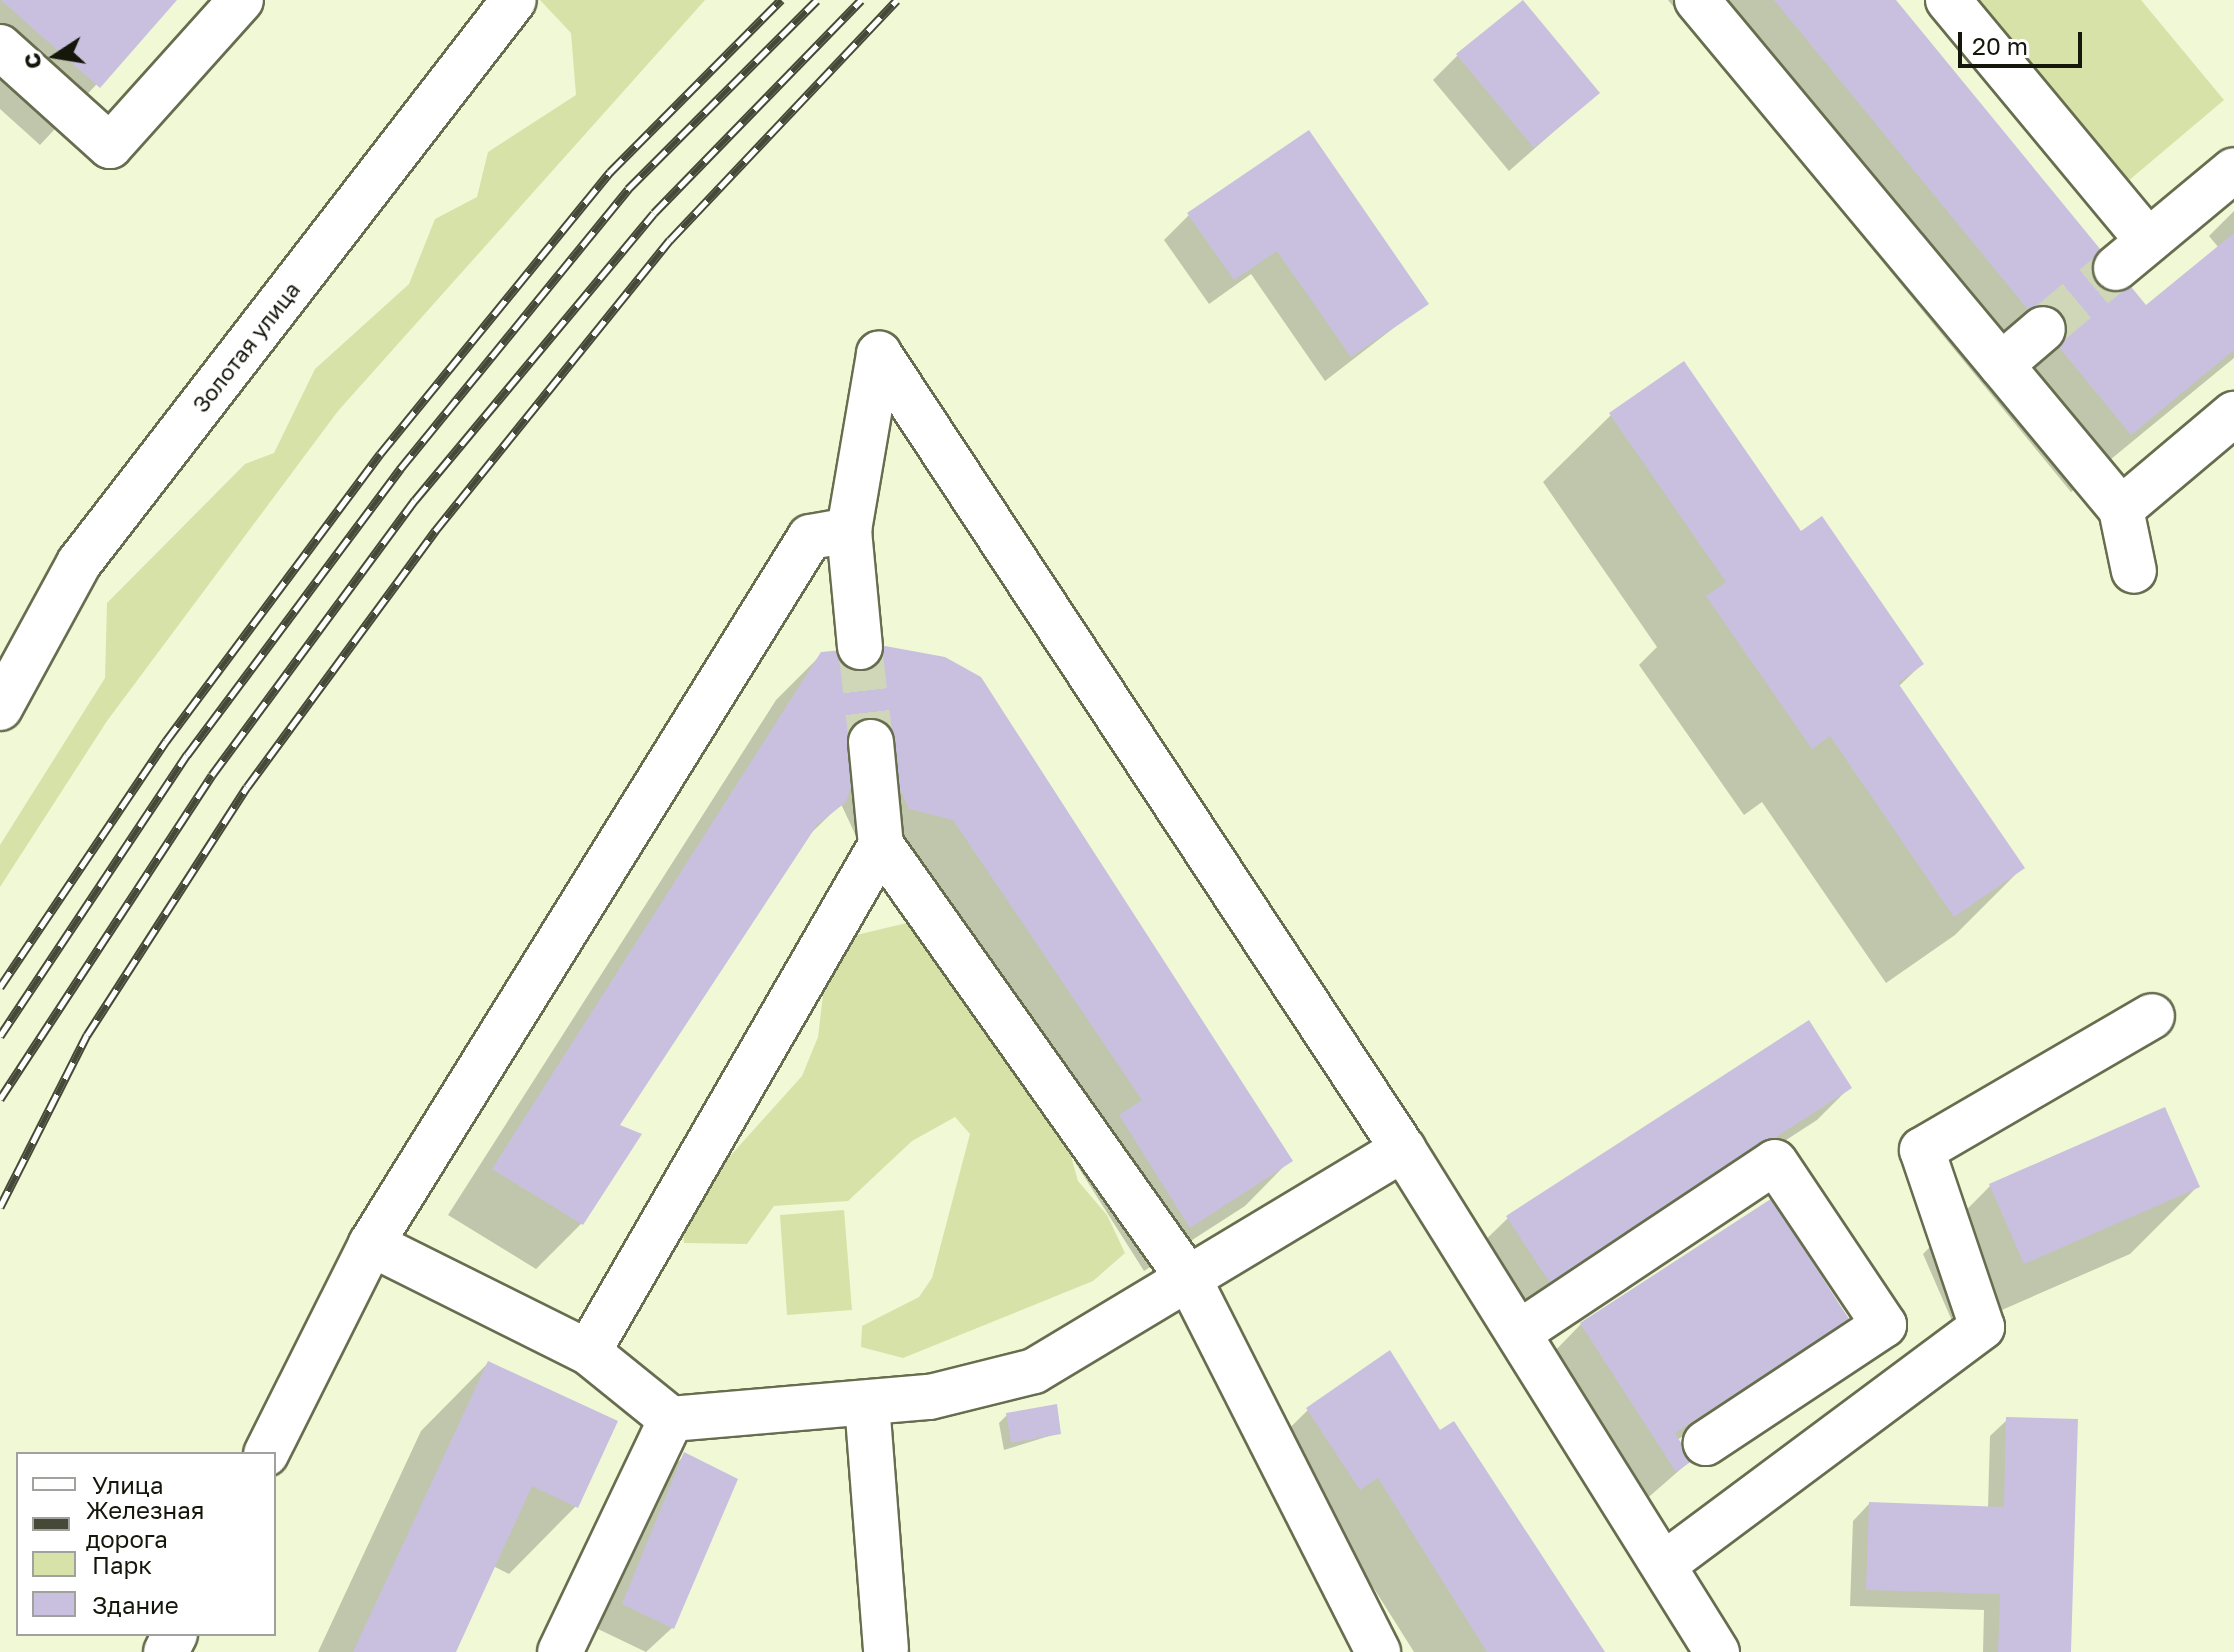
<!DOCTYPE html>
<html>
<head>
<meta charset="utf-8">
<style>
	body { margin:0 }
	#map { position:relative; width:2234px; height:1652px; overflow:hidden; background:#f1f8d6; font-family:"Golos Text",sans-serif }
	div>[style] { position:absolute }
	[style*='--x'] { left:calc(var(--x)*1px); top:calc(var(--y)*1px); width:calc(var(--w)*1px); rotate:calc(var(--a)*1deg) }
	.green>* { inset:0; background:#d7e2a8 }
	.shadow>* { inset:0; background:#0003 }
	.building>* { inset:0; background:#c9c0df }
	.minor-tunnel>* { height:44px; margin-top:-22px; transform-origin:0; background:repeating-linear-gradient(90deg,#d0d6b8 0 44px,transparent 0 66px) }
	.roads { filter:drop-shadow(2px 0 #676d4f) drop-shadow(-2px 0 #676d4f) drop-shadow(0 2px #676d4f) drop-shadow(0 -2px #676d4f) }
	.minor>* { height:44px; margin:-22px; padding:0 22px; transform-origin:22px; border-radius:22px; background:#fff }
	.rail>* { height:9px; margin-top:-4.5px; transform-origin:0; background:repeating-linear-gradient(90deg,#fff 0 18px,#464938 0 36px); box-sizing:border-box; border-block:2px solid #464938 }
	span { translate:-50% -50%; white-space:nowrap; text-align:center; line-height:1.15; -webkit-text-stroke:6px #fff; paint-order:stroke }
	.street-label { font-size:22px; color:#15170b }
	.legend { position:absolute; left:16px; top:1452px; width:260px; height:184px; box-sizing:border-box; background:#fff; border:2px solid #a1a29d; margin:0; padding:10px 14px; list-style:none; font-size:24px; color:#15170b }
	.legend li { display:flex; align-items:center; gap:16px; height:40px }
	.legend b { width:40px; border:2px solid #a1a29d }
	.north { position:absolute; left:16px; top:16px; width:80px; height:80px; -webkit-text-stroke:6px #fff; paint-order:stroke; rotate:258deg; font-size:22px; font-weight:700; line-height:32px; text-align:center; color:#15170b }
	.north::after { content:''; display:block; margin:auto; width:28px; height:36px; background:#15170b; clip-path:polygon(50% 0,100% 100%,50% 72%,0 100%) }
	.scale { position:absolute; left:1958px; top:32px; width:124px; height:36px; box-sizing:border-box; border:4px solid #15170b; border-top:0; padding-left:10px; font-size:24px; line-height:28px; white-space:nowrap; color:#15170b; -webkit-text-stroke:6px #fff; paint-order:stroke }
</style>
</head>
<body>
<div id="map">
	<div class="green">
		<i style="clip-path:polygon(540px 0,705px 0,338px 411px,107px 721px,0 887px,0 845px,105px 678px,107px 603px,245px 464px,274px 453px,315px 369px,409px 284px,435px 219px,477px 197px,488px 152px,576px 95px,571px 33px)"></i>
		<i style="clip-path:polygon(1978px 0,2141px 0,2224px 100px,2127px 182px)"></i>
		<i style="clip-path:polygon(911px 922px,1053px 1092px,1078px 1181px,1107px 1215px,1125px 1253px,1093px 1281px,903px 1358px,861px 1347px,862px 1326px,919px 1297px,932px 1278px,970px 1134px,955px 1117px,912px 1141px,848px 1201px,774px 1206px,747px 1244px,684px 1243px,682px 1223px,688px 1203px,802px 1076px,818px 1037px,828px 953px,848px 937px)"></i>
		<i style="clip-path:polygon(844px 1210px,852px 1310px,787px 1315px,780px 1215px)"></i>
	</div>
	<div class="shadow">
		<i style="clip-path:polygon(0 0,175px 0,40px 145px,0 109px)"></i>
		<i style="clip-path:polygon(1668px 0,1893px 0,2145px 308px,2219px 248px,2209px 236px,2234px 211px,2234px 358px,2071px 492px)"></i>
		<i style="clip-path:polygon(1458px 55px,1598px 93px,1509px 171px,1433px 80px)"></i>
		<i style="clip-path:polygon(1189px 215px,1426px 303px,1325px 381px,1251px 274px,1209px 304px,1164px 240px)"></i>
		<i style="clip-path:polygon(1611px 415px,1800px 533px,1922px 664px,1898px 687px,2022px 868px,1955px 935px,1886px 983px,1762px 802px,1744px 815px,1639px 665px,1657px 647px,1543px 482px)"></i>
		<i style="clip-path:polygon(822px 654px,1290px 1160px,1245px 1206px,1144px 1271px,1075px 1162px,1094px 1142px,864px 853px,841px 804px,804px 840px,617px 1126px,639px 1135px,581px 1224px,536px 1269px,448px 1215px,776px 700px)"></i>
		<i style="clip-path:polygon(1850px 1087px,1817px 1120px,1517px 1314px,1475px 1250px,1508px 1218px)"></i>
		<i style="clip-path:polygon(1990px 1186px,2197px 1187px,2130px 1254px,1956px 1330px,1923px 1254px)"></i>
		<i style="clip-path:polygon(1803px 1223px,1792px 1234px,1847px 1318px,1814px 1351px,1677px 1440px,1690px 1461px,1643px 1502px,1549px 1357px,1581px 1324px)"></i>
		<i style="clip-path:polygon(488px 1363px,576px 1506px,509px 1574px,493px 1566px,453px 1652px,318px 1652px,421px 1431px)"></i>
		<i style="clip-path:polygon(1308px 1410px,1440px 1433px,1603px 1652px,1414px 1652px,1332px 1522px,1262px 1455px)"></i>
		<i style="clip-path:polygon(1007px 1415px,1059px 1433px,1004px 1450px,999px 1423px)"></i>
		<i style="clip-path:polygon(2007px 1420px,2069px 1652px,1983px 1652px,1984px 1610px,1850px 1606px,1853px 1521px,1869px 1504px,1988px 1508px,1990px 1436px)"></i>
		<i style="clip-path:polygon(685px 1455px,672px 1628px,646px 1652px,598px 1629px,660px 1480px)"></i>
	</div>
	<div class="building">
		<i style="clip-path:polygon(1px 0,177px 0,100px 88px)"></i>
		<i style="clip-path:polygon(1523px 0,1600px 93px,1534px 148px,1456px 54px)"></i>
		<i style="clip-path:polygon(1774px 0,1896px 0,2146px 305px,2234px 233px,2234px 350px,2131px 435px)"></i>
		<i style="clip-path:polygon(1309px 130px,1429px 304px,1351px 357px,1277px 251px,1234px 280px,1187px 213px)"></i>
		<i style="clip-path:polygon(1684px 361px,1801px 531px,1822px 516px,1924px 664px,1898px 683px,2025px 868px,1954px 917px,1830px 736px,1812px 749px,1706px 596px,1726px 582px,1609px 413px)"></i>
		<i style="clip-path:polygon(885px 646px,945px 657px,981px 677px,1293px 1161px,1190px 1228px,1119px 1115px,1142px 1100px,953px 820px,909px 809px,878px 741px,865px 743px,846px 802px,817px 825px,620px 1125px,642px 1134px,583px 1225px,492px 1169px,821px 652px)"></i>
		<i style="clip-path:polygon(1809px 1020px,1852px 1088px,1550px 1283px,1506px 1216px)"></i>
		<i style="clip-path:polygon(2165px 1107px,2200px 1187px,2024px 1264px,1989px 1184px)"></i>
		<i style="clip-path:polygon(1783px 1191px,1806px 1224px,1793px 1232px,1849px 1319px,1675px 1433px,1692px 1461px,1676px 1472px,1580px 1323px)"></i>
		<i style="clip-path:polygon(1390px 1350px,1440px 1430px,1454px 1421px,1605px 1652px,1487px 1652px,1378px 1478px,1360px 1490px,1306px 1408px)"></i>
		<i style="clip-path:polygon(488px 1361px,618px 1421px,578px 1508px,532px 1486px,456px 1652px,353px 1652px)"></i>
		<i style="clip-path:polygon(1057px 1404px,1061px 1434px,1011px 1443px,1006px 1413px)"></i>
		<i style="clip-path:polygon(2006px 1417px,2078px 1419px,2071px 1652px,1998px 1652px,2000px 1594px,1866px 1590px,1869px 1502px,2004px 1507px)"></i>
		<i style="clip-path:polygon(684px 1452px,738px 1479px,674px 1629px,622px 1604px)"></i>
	</div>
	<div class="minor-tunnel">
		<i style="--x:2043;--y:329;--w:95;--a:-39.9"></i>
		<i style="--x:860;--y:647;--w:96;--a:83.4"></i>
	</div>
	<div class="roads">
		<div class="minor">
			<i style="--x:1697;--y:0;--w:662;--a:50.21"></i>
			<i style="--x:2121;--y:509;--w:148;--a:-40.1"></i>
			<i style="--x:1948;--y:0;--w:313;--a:50.3"></i>
			<i style="--x:0;--y:47;--w:148;--a:42"></i>
			<i style="--x:110;--y:146;--w:196;--a:-48.1"></i>
			<i style="--x:2116;--y:268;--w:153;--a:-39.7"></i>
			<i style="--x:879;--y:354;--w:952;--a:56.61"></i>
			<i style="--x:1403;--y:1149;--w:593;--a:58.03"></i>
			<i style="--x:2001;--y:365;--w:55;--a:-40.6"></i>
			<i style="--x:2121;--y:509;--w:63;--a:78.2"></i>
			<i style="--x:860;--y:647;--w:118;--a:-95.4"></i>
			<i style="--x:849;--y:530;--w:179;--a:-80.3"></i>
			<i style="--x:0;--y:708;--w:165;--a:-61.4"></i>
			<i style="--x:79;--y:563;--w:711;--a:-52.31"></i>
			<i style="--x:871;--y:742;--w:103;--a:84.5"></i>
			<i style="--x:881;--y:845;--w:534;--a:54.67"></i>
			<i style="--x:1190;--y:1281;--w:416;--a:63.1"></i>
			<i style="--x:371;--y:1244;--w:242;--a:26.5"></i>
			<i style="--x:588;--y:1352;--w:107;--a:38.9"></i>
			<i style="--x:671;--y:1419;--w:260;--a:-4.9"></i>
			<i style="--x:930;--y:1397;--w:107;--a:-14"></i>
			<i style="--x:1034;--y:1371;--w:431;--a:-31"></i>
			<i style="--x:1520;--y:1332;--w:306;--a:-33.7"></i>
			<i style="--x:1775;--y:1162;--w:196;--a:56.2"></i>
			<i style="--x:1884;--y:1325;--w:214;--a:146.5"></i>
			<i style="--x:588;--y:1352;--w:586;--a:-59.98"></i>
			<i style="--x:867;--y:1403;--w:247;--a:85.6"></i>
			<i style="--x:266;--y:1454;--w:235;--a:-63.4"></i>
			<i style="--x:371;--y:1244;--w:832;--a:-58.16"></i>
			<i style="--x:810;--y:537;--w:40;--a:-10"></i>
			<i style="--x:1667;--y:1562;--w:393;--a:-36.7"></i>
			<i style="--x:1982;--y:1327;--w:187;--a:-108.7"></i>
			<i style="--x:1922;--y:1150;--w:266;--a:-30.2"></i>
			<i style="--x:166;--y:1652;--w:20;--a:-63"></i>
			<i style="--x:560;--y:1652;--w:258;--a:-64.5"></i>
		</div>
	</div>
	<div class="rail">
		<i style="--x:0;--y:987;--w:297;--a:-56"></i>
		<i style="--x:166;--y:741;--w:358;--a:-53.3"></i>
		<i style="--x:380;--y:454;--w:364;--a:-50.8"></i>
		<i style="--x:610;--y:172;--w:243;--a:-45.2"></i>
		<i style="--x:0;--y:1036;--w:338;--a:-56.4"></i>
		<i style="--x:187;--y:755;--w:357;--a:-53.3"></i>
		<i style="--x:400;--y:469;--w:361;--a:-50.8"></i>
		<i style="--x:628;--y:189;--w:267;--a:-45"></i>
		<i style="--x:0;--y:1099;--w:387;--a:-56.8"></i>
		<i style="--x:212;--y:775;--w:342;--a:-53.6"></i>
		<i style="--x:415;--y:500;--w:373;--a:-50.2"></i>
		<i style="--x:654;--y:213;--w:297;--a:-45.8"></i>
		<i style="--x:0;--y:1207;--w:193;--a:-63.2"></i>
		<i style="--x:87;--y:1035;--w:295;--a:-57.2"></i>
		<i style="--x:247;--y:787;--w:318;--a:-53.7"></i>
		<i style="--x:435;--y:531;--w:374;--a:-51.1"></i>
		<i style="--x:670;--y:240;--w:330;--a:-46.6"></i>
	</div>
	<div class="street-label">
		<span style="left:246px;top:347px;rotate:-52deg">Золотая улица</span>
	</div>
	<ul class="legend">
	<li><b style="height:10px;background:#fff"></b>Улица</li>
	<li><b style="height:10px;background:#464938"></b>Железная дорога</li>
	<li><b style="height:22px;background:#d7e2a8"></b>Парк</li>
	<li><b style="height:22px;background:#c9c0df"></b>Здание</li>
	</ul>
	<div class="north">С</div>
	<div class="scale">20 m</div>
</div>
</body>
</html>
